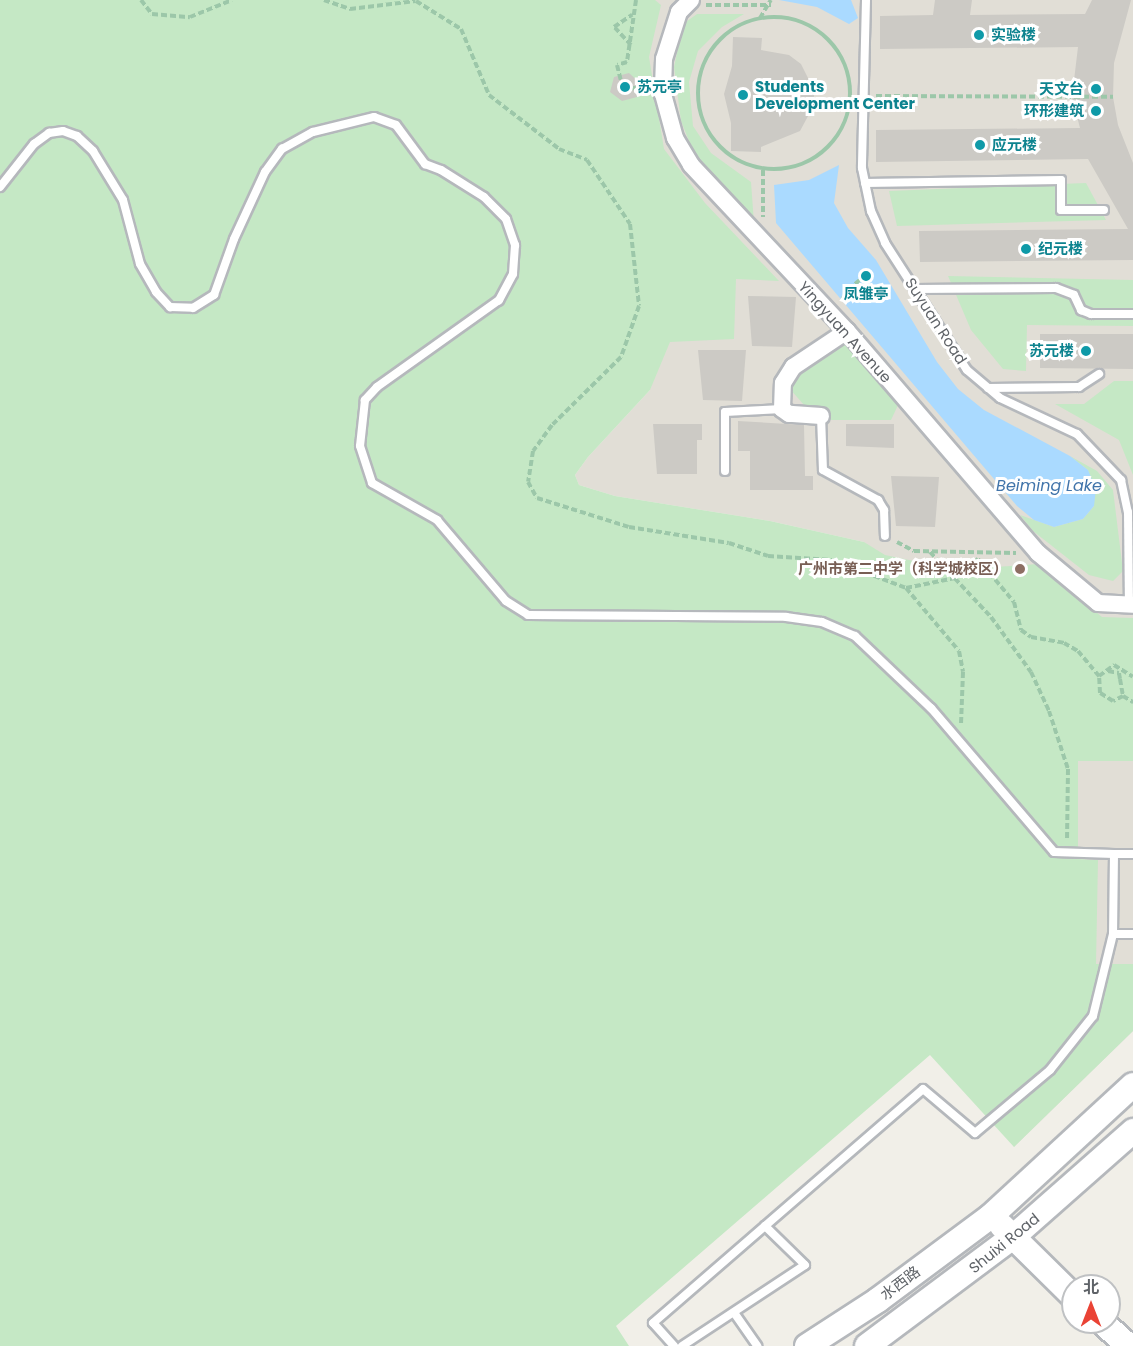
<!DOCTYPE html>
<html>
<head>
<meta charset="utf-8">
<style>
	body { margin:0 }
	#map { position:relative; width:1133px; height:1346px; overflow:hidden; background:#f1efe8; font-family:Poppins,"Noto Sans SC",sans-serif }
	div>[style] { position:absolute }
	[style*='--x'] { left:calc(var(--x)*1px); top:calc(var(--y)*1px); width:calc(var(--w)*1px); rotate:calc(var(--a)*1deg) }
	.education>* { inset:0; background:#e1ded6 }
	.green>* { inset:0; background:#c5e8c5 }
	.water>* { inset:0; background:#aadaff }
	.building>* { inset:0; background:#cccac5 }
	.path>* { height:4px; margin-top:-2px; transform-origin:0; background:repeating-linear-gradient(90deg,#9cc7a9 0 6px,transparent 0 9px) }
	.path>.ring { margin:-2px; padding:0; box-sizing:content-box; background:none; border:4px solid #9cc7a9; border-radius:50% }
	.roads { filter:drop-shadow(2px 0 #b5b8bc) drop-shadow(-2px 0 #b5b8bc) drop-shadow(0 2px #b5b8bc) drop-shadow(0 -2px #b5b8bc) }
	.lane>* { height:8px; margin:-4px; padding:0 4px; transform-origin:4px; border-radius:4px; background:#fff }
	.street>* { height:16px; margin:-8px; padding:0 8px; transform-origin:8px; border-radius:8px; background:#fff }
	.secondary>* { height:24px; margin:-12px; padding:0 12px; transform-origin:12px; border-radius:12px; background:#fff }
	.dots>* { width:16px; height:16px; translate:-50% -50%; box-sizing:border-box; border:3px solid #fff; border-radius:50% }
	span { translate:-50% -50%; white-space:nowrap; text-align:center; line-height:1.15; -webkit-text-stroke:6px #fff; paint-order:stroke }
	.culture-label { font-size:15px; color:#0d838f; font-weight:700 }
	.left { translate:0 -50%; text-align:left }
	.right { translate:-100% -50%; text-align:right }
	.street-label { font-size:15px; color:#5f6368 }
	.education-label { font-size:15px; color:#785e54; font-weight:700 }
	.water-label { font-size:16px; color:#4174aa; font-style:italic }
	.north { position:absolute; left:1061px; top:1274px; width:60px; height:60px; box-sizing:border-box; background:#fff; border:2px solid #bfc1c3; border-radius:50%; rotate:0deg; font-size:16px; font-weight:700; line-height:24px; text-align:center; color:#5f6368 }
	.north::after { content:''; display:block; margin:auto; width:21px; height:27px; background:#ea4335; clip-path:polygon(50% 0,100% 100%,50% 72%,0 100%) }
</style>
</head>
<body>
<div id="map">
	<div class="education">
		<i style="clip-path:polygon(500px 0,1133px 0,1133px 1031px,1014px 1147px,864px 542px,770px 521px,615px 496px,579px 485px,575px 475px,588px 457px,650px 390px)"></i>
	</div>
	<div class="green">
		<i style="clip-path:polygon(0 0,655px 0,661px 5px,649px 57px,664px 149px,705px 203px,779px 281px,736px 279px,734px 339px,670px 342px,650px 390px,588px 457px,575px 475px,579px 485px,615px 496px,770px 521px,864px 542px,885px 555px,957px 570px,977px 564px,980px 568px,1039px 564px,1102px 617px,1133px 618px,1133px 761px,1078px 761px,1078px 859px,1098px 860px,1096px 964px,1133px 964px,1133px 1031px,1014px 1147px,930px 1055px,616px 1326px,629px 1346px,0 1346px)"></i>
		<i style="clip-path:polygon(697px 14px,744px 14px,722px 27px,698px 51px,689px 82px,693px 126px,711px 153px,751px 182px,754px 223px,701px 171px,681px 121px,674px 67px,683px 24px)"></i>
		<i style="clip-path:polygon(1086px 183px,1106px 220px,897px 226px,889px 191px)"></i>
		<i style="clip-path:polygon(948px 276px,1133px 280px,1133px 326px,1027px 325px,1026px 371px,1003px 369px,971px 330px)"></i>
		<i style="clip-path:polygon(845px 343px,899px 403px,891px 420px,831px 420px,829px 408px,804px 405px,790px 389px,794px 378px)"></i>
		<i style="clip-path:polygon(1114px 381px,1133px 381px,1133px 475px,1119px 440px,1055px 404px,1084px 404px)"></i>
		<i style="clip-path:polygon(1070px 456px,1097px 471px,1113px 490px,1123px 571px,1113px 581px,1089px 575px,1033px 531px,1020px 515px,1054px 527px,1083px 519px,1094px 506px,1088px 470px)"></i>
	</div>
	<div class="water">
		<i style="clip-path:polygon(779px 0,851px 0,858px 18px,849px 24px,817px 7px)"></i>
		<i style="clip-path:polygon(839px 165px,834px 203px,848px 228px,876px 260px,937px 362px,958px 389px,984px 410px,1070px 456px,1088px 470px,1096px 489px,1094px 506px,1083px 519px,1054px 527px,1034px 520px,1017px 506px,776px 223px,774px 185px,809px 180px)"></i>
	</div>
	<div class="building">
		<i style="clip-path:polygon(935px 0,972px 0,970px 15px,1085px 14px,1092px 0,1131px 0,1114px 63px,1113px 97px,1118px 125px,1133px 163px,1133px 260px,920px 262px,919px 231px,1128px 229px,1088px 159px,876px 162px,876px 130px,1080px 128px,1072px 97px,1078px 47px,880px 49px,880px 16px,933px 15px)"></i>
		<i style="clip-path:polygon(733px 37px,762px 38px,761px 50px,789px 55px,801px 64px,814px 90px,814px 105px,800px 131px,761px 147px,761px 152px,731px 151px,731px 123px,724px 94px,732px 66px)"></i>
		<i style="clip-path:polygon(629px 73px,640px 83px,637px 97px,622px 101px,610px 92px,614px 77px)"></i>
		<i style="clip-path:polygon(748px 296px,796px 297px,792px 347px,752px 346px)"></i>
		<i style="clip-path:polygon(1040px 334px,1133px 334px,1133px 369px,1040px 368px)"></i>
		<i style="clip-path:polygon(698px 350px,746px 350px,742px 401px,703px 400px)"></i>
		<i style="clip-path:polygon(738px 421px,804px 425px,805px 476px,813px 476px,813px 490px,750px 490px,750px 451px,738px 451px)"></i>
		<i style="clip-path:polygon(653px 424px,702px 424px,702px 440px,697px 440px,697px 474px,657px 474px)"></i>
		<i style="clip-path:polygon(846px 424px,894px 424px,894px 448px,846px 446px)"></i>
		<i style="clip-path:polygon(891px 476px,939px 477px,935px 527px,896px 526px)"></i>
	</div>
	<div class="path">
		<i style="--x:141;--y:0;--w:18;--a:52"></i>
		<i style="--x:152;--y:14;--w:38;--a:5"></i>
		<i style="--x:190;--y:17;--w:45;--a:-22"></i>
		<i style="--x:324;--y:0;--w:28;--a:19"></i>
		<i style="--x:350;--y:9;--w:66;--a:-6.9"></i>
		<i style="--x:416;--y:1;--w:53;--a:31.9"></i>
		<i style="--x:461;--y:29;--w:72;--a:67"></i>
		<i style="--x:489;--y:95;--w:88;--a:37.6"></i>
		<i style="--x:559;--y:149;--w:30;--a:21"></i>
		<i style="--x:587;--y:160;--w:77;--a:56.1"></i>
		<i style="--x:630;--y:224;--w:82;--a:83.7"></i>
		<i style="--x:639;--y:306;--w:54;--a:109.4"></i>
		<i style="--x:621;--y:357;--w:97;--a:135.4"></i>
		<i style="--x:552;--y:425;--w:32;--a:126"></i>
		<i style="--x:533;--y:451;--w:31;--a:99"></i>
		<i style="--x:528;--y:482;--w:18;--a:61"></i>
		<i style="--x:537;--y:498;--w:96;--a:17.5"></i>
		<i style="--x:629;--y:527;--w:101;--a:9.1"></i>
		<i style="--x:729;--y:543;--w:41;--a:18.4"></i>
		<i style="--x:768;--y:556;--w:64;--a:3.6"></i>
		<i style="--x:832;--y:560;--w:79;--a:20.7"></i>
		<i style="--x:906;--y:588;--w:82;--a:49.9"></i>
		<i style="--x:959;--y:651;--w:21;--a:79"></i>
		<i style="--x:963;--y:672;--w:52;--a:92.2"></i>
		<i style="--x:636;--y:0;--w:63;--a:98.3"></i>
		<i style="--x:627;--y:62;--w:10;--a:163"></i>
		<i style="--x:617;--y:65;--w:25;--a:76"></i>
		<i style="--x:623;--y:89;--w:24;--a:-5"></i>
		<i style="--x:706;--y:5;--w:65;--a:0"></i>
		<i class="ring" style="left:698px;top:17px;width:148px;height:148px"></i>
		<i style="--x:760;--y:18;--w:21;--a:-59"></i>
		<i style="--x:631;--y:45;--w:25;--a:-133"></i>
		<i style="--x:614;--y:27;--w:22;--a:-34"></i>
		<i style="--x:876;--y:96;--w:237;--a:0.2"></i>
		<i style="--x:763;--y:170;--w:47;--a:90"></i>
		<i style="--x:841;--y:299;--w:14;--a:-17"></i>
		<i style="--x:854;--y:295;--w:11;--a:-85"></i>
		<i style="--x:855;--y:284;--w:8;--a:-40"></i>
		<i style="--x:897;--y:542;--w:19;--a:28"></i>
		<i style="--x:914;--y:551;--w:102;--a:1.1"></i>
		<i style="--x:930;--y:552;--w:89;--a:46.8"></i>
		<i style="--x:991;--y:617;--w:68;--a:54"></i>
		<i style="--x:1031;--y:672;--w:43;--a:65.2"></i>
		<i style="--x:1049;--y:711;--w:61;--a:71.9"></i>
		<i style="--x:1068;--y:769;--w:71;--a:90.8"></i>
		<i style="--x:906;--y:588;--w:50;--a:-11.5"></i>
		<i style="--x:955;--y:578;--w:30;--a:-40"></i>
		<i style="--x:978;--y:559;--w:56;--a:50.1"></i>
		<i style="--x:1014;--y:602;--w:29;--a:76"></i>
		<i style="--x:1021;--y:630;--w:12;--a:35"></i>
		<i style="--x:1031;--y:637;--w:34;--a:10"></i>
		<i style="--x:1064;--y:643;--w:16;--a:30"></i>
		<i style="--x:1078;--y:651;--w:33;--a:50"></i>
		<i style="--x:1108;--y:671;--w:11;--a:10"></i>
		<i style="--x:1119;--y:673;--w:6;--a:81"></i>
		<i style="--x:1120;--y:679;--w:17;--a:80"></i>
		<i style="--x:1123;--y:696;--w:11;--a:153"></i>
		<i style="--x:1113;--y:701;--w:15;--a:-148"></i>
		<i style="--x:1100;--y:693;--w:17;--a:-93"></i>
		<i style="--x:1099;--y:676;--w:19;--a:-36"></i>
		<i style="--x:1114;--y:665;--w:22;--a:32"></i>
		<i style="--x:1123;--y:696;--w:12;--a:31"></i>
	</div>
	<div class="roads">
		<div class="lane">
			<i style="--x:866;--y:0;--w:168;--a:91.4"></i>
			<i style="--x:862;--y:168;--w:44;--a:78.2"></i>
			<i style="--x:871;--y:211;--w:35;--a:66"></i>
			<i style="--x:885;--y:243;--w:151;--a:57.2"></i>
			<i style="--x:967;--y:370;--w:43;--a:40.3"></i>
			<i style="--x:1000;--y:398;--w:85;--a:25.1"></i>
			<i style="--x:1077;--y:434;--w:64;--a:46.3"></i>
			<i style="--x:1121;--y:480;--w:33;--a:78"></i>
			<i style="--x:1128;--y:512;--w:93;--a:89.4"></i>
			<i style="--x:865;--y:183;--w:196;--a:-0.9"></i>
			<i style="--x:1061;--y:180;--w:30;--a:90"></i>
			<i style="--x:1061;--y:210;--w:43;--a:0"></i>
			<i style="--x:0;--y:187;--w:55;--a:-51.7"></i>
			<i style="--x:34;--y:144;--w:19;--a:-36"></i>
			<i style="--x:49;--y:133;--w:14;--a:-8"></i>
			<i style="--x:63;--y:131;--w:15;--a:20"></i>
			<i style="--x:77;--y:136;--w:22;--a:43"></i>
			<i style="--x:93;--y:151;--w:57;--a:58.5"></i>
			<i style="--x:123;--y:200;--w:66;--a:75.1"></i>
			<i style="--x:140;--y:264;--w:32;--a:60"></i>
			<i style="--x:156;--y:292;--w:21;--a:47"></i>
			<i style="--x:170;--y:307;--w:23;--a:2"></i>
			<i style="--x:193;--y:308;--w:25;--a:-32"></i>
			<i style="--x:214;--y:295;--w:59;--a:-70.3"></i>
			<i style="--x:234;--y:239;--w:74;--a:-65.2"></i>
			<i style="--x:265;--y:172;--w:29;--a:-54"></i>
			<i style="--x:282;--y:149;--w:35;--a:-29"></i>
			<i style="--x:313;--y:132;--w:63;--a:-13.8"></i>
			<i style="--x:374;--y:117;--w:23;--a:20"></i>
			<i style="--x:396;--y:125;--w:49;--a:53.4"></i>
			<i style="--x:425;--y:164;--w:17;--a:21"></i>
			<i style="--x:441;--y:170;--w:51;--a:32.1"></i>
			<i style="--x:484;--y:197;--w:31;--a:45"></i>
			<i style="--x:506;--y:219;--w:28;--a:71"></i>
			<i style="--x:515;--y:245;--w:29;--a:94"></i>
			<i style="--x:513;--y:274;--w:30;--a:118"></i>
			<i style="--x:499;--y:300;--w:150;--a:144.5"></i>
			<i style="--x:377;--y:387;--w:18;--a:133"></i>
			<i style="--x:365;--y:400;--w:46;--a:96.2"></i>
			<i style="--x:360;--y:446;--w:39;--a:72"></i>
			<i style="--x:372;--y:483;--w:75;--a:29.6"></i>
			<i style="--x:437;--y:520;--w:106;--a:49.6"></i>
			<i style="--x:506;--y:601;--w:26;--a:32"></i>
			<i style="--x:528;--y:615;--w:258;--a:0.4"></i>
			<i style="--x:786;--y:617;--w:36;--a:8"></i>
			<i style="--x:822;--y:622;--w:36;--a:23"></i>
			<i style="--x:855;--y:636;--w:105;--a:43.5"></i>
			<i style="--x:931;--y:708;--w:189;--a:49.5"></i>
			<i style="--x:1054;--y:852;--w:60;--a:1.9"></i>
			<i style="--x:915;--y:289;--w:141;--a:-0.4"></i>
			<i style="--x:1056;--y:288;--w:19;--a:21"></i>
			<i style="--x:1074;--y:295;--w:17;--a:65"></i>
			<i style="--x:1081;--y:310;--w:11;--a:22"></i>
			<i style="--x:1091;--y:314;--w:42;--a:0"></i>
			<i style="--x:988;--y:388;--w:91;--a:-0.6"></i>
			<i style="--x:1079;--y:387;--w:24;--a:-33"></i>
			<i style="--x:821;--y:416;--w:54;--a:87.9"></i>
			<i style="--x:823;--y:470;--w:63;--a:28.6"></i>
			<i style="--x:878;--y:500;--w:12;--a:59"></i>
			<i style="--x:884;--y:510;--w:26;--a:88"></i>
			<i style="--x:725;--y:471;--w:59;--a:-90"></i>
			<i style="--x:725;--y:412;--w:57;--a:-3"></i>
			<i style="--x:1133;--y:854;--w:19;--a:180"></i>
			<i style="--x:1114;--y:854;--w:80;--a:90.7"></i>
			<i style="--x:1113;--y:934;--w:20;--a:0"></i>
			<i style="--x:735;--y:1314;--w:39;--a:55"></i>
			<i style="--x:674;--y:1346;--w:31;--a:-132"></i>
			<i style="--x:653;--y:1323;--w:357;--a:-40.9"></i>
			<i style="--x:923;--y:1089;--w:68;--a:40.2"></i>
			<i style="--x:975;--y:1133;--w:98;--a:-40"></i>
			<i style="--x:1050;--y:1070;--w:69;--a:-51.5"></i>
			<i style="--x:1093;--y:1016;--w:84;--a:-76.3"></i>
			<i style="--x:682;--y:1346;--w:147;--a:-33.4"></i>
			<i style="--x:805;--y:1265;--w:56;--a:-135.7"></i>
		</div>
		<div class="street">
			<i style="--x:691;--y:0;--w:17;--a:135"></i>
			<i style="--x:679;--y:12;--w:49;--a:107.7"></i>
			<i style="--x:664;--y:59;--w:35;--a:92"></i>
			<i style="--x:663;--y:94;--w:46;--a:74.7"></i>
			<i style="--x:675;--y:138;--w:31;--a:59"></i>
			<i style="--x:691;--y:165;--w:228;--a:46.8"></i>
			<i style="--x:847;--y:331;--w:293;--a:49.3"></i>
			<i style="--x:1038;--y:553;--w:78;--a:39.8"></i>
			<i style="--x:1098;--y:603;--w:35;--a:3"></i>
			<i style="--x:821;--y:416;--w:32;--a:-176"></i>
			<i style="--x:789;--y:414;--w:9;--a:-144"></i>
			<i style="--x:782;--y:409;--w:26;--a:-88"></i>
			<i style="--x:783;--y:383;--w:19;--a:-58"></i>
			<i style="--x:793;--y:367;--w:65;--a:-33.7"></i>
		</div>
		<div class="secondary">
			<i style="--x:1002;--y:1226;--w:100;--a:44.6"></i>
			<i style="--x:1102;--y:1322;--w:36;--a:42"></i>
			<i style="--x:807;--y:1346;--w:85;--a:-32.9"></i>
			<i style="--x:878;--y:1300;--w:141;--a:-36.6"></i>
			<i style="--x:991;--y:1216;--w:193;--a:-42.7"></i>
			<i style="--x:867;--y:1346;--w:184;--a:-36.8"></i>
			<i style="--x:1014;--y:1236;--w:159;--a:-41.4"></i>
		</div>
	</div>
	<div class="dots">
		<i style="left:979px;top:35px;background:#0f9aa8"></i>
		<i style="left:625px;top:87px;background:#0f9aa8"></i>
		<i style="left:1096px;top:89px;background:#0f9aa8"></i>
		<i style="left:743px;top:95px;background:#0f9aa8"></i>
		<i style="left:1096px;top:111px;background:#0f9aa8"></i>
		<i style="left:980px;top:145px;background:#0f9aa8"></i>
		<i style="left:1026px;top:249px;background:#0f9aa8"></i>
		<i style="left:866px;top:276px;background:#0f9aa8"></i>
		<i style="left:1086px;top:351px;background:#0f9aa8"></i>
		<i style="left:1020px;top:569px;background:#8d6e63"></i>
	</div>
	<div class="culture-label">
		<span class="left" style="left:991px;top:35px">实验楼</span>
		<span class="left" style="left:755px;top:95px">Students<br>Development Center</span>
		<span class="left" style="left:637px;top:87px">苏元亭</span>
		<span class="right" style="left:1084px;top:89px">天文台</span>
		<span class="right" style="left:1084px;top:111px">环形建筑</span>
		<span class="left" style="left:992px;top:145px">应元楼</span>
		<span class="left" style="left:1038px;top:249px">纪元楼</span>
		<span style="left:866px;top:294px">凤雏亭</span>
		<span class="right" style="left:1074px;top:351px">苏元楼</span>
	</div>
	<div class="street-label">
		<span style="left:936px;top:321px;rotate:57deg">Suyuan Road</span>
		<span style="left:845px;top:332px;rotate:48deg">Yingyuan Avenue</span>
		<span style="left:1004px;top:1243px;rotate:-39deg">Shuixi Road</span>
		<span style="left:900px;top:1283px;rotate:-37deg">水西路</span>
	</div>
	<div class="education-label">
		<span class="right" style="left:1008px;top:569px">广州市第二中学（科学城校区）</span>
	</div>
	<div class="water-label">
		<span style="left:1049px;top:486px">Beiming Lake</span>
	</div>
	<div class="north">北</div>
</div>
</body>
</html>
